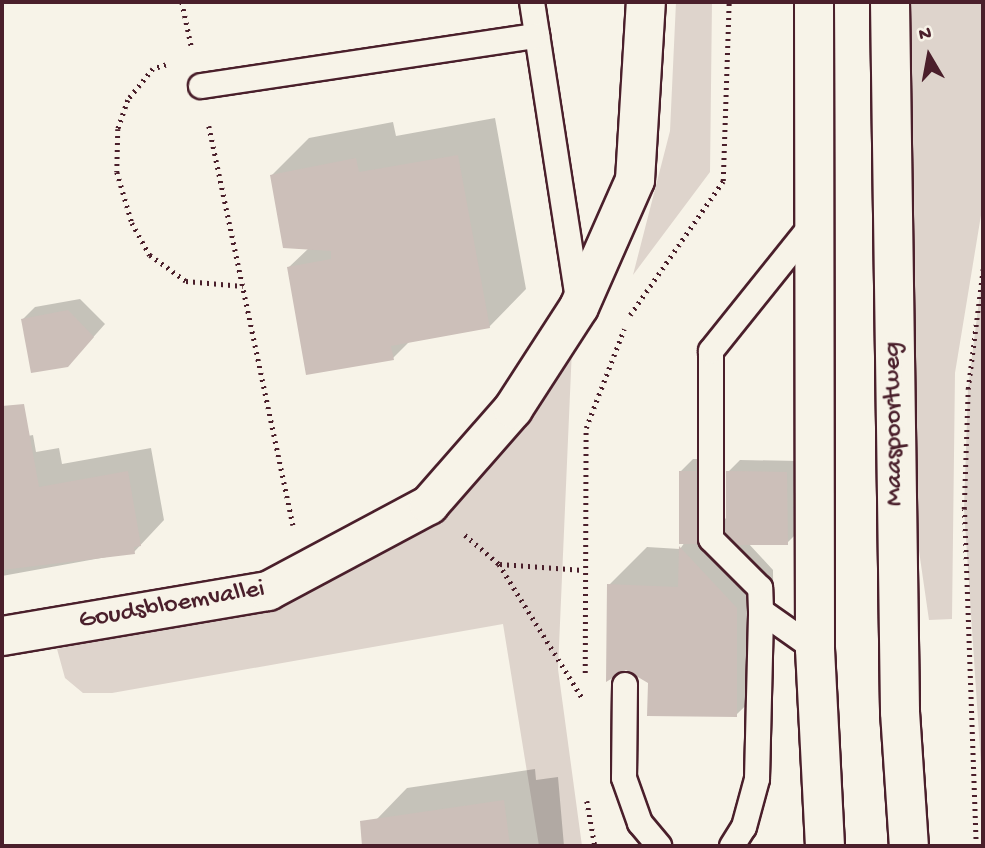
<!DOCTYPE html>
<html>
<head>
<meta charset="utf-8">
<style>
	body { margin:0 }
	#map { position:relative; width:985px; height:848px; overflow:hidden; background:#f7f3e8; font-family:"Gochi Hand",sans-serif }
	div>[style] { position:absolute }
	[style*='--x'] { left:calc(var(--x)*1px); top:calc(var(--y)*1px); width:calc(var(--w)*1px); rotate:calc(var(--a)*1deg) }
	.green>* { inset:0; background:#ded4cc }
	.shadow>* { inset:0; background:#0003 }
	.building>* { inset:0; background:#ccbfb9 }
	.path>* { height:4.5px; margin-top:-2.25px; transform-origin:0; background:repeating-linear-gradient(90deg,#4a1f2b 0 2px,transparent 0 7px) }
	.roads { filter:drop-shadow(2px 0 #4a1f2b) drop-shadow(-2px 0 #4a1f2b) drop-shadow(0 2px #4a1f2b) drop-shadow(0 -2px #4a1f2b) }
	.lane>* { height:24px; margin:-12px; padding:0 12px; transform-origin:12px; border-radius:12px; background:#f7f3e8 }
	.street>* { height:38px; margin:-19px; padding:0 19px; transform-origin:19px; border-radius:19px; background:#f7f3e8 }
	.secondary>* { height:38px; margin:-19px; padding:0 19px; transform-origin:19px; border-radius:19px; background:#f7f3e8 }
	span { translate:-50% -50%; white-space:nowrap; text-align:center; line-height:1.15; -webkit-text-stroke:6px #f7f3e8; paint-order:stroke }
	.street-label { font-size:26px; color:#4a1f2b }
	.frame { position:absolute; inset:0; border:4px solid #4a1f2b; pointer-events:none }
	.north { position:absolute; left:894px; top:21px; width:70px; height:70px; -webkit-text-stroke:5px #f7f3e8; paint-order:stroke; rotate:350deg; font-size:19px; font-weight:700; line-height:28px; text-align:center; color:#4a1f2b }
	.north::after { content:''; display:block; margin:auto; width:24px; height:32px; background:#4a1f2b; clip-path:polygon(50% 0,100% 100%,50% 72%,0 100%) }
</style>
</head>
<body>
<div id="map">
	<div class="green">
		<i style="clip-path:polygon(676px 2px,712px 2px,710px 172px,633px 275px,670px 131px)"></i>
		<i style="clip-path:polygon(906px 2px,983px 2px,983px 203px,955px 373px,952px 619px,929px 620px,908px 475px)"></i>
		<i style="clip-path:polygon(983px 268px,983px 795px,964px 509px,968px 389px)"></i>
		<i style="clip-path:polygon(572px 348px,558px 669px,582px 846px,539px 846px,503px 624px,112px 693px,83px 693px,65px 678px,57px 649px,285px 600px,343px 573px,414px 525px)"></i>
	</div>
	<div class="shadow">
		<i style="clip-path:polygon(495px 118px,526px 289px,489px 327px,410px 341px,393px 358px,288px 268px,309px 248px,272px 175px,309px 138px,393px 122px,396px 136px)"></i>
		<i style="clip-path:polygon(80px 299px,105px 324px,80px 352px,22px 320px,35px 307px)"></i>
		<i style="clip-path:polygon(33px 435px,36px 452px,59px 448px,62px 464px,151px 448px,164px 520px,134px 552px,2px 576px,2px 441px)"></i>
		<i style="clip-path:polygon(693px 459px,708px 459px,717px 510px,728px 521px,728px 472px,740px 460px,799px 461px,799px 531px,787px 543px,748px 543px,773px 570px,774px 678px,736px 715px,650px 682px,609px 585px,647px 547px,680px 549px,685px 542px,681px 471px)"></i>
		<i style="clip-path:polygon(535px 769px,536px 780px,558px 777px,564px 846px,380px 846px,376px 820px,407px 788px)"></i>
	</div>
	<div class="building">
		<i style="clip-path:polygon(458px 155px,490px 328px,391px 346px,394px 360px,306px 375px,287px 267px,331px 259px,331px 251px,283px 248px,270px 175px,356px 158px,359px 172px)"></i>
		<i style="clip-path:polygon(68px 310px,94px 337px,68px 367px,31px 373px,21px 319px)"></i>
		<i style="clip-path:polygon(24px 404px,39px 487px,128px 471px,141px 546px,134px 547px,135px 554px,2px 570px,2px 406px)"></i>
		<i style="clip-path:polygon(679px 471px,696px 471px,697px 544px,679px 544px)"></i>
		<i style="clip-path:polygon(726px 471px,787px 472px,788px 545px,738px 545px,726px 533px)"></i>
		<i style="clip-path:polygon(679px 546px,737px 608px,737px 717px,647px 716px,648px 683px,626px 670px,606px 682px,607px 584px,678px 587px)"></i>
		<i style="clip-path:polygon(504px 800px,510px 846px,362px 846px,360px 821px)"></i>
	</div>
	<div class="path">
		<i style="--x:182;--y:2;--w:48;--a:78"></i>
		<i style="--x:166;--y:65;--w:14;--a:163"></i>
		<i style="--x:153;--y:69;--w:40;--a:129"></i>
		<i style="--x:128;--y:100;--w:31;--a:109"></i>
		<i style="--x:118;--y:129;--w:43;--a:91.3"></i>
		<i style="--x:117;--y:172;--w:53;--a:73.6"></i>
		<i style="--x:132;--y:223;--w:37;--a:61"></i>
		<i style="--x:150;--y:255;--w:44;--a:35.8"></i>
		<i style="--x:186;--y:281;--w:57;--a:5"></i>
		<i style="--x:209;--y:126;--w:408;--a:78.1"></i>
		<i style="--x:630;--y:315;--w:163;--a:-55.2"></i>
		<i style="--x:723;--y:181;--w:179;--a:-88.1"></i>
		<i style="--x:465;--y:535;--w:45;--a:40.5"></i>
		<i style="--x:499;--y:564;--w:159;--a:58.1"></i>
		<i style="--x:500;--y:564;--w:83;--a:4.1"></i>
		<i style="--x:585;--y:673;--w:245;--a:-89.8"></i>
		<i style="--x:586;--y:428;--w:106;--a:-69"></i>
		<i style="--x:587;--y:801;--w:46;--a:79.9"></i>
		<i style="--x:976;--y:846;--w:337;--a:-92"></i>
		<i style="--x:964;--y:509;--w:120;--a:-88.1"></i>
		<i style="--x:968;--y:389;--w:122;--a:-82.9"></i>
	</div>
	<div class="roads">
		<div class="lane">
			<i style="--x:532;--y:2;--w:309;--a:81.2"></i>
			<i style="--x:201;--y:86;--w:340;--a:-8.5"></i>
			<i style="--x:815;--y:649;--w:66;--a:-144.9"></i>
			<i style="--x:761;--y:611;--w:23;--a:-92"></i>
			<i style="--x:760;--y:588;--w:69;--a:-135"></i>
			<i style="--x:711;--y:539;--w:188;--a:-90"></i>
			<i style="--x:711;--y:351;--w:168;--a:-51.3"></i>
			<i style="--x:625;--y:685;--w:93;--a:90.6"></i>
			<i style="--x:624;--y:778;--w:48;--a:70.4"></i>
			<i style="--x:640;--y:823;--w:30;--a:50"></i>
			<i style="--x:732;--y:846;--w:22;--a:-58"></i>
			<i style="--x:744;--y:827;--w:50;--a:-74.8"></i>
			<i style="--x:757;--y:779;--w:168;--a:-88.6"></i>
		</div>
		<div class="street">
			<i style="--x:2;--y:636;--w:270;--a:-9.6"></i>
			<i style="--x:268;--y:591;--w:183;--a:-28.1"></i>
			<i style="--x:429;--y:505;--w:128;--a:-48.8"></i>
			<i style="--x:513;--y:409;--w:121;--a:-57.1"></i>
			<i style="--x:579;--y:307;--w:139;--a:-66.2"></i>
			<i style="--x:635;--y:180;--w:178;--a:-86.5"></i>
		</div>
		<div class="secondary">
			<i style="--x:814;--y:2;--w:647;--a:89.91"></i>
			<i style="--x:815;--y:649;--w:197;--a:87.1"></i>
			<i style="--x:890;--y:2;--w:710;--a:89.19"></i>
			<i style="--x:900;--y:712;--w:134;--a:86.2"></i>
		</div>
	</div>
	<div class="street-label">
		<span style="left:895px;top:424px;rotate:-91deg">Maaspoortweg</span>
		<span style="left:172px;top:606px;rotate:-10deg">Goudsbloemvallei</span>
	</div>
	<div class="frame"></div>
	<div class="north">N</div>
</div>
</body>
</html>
